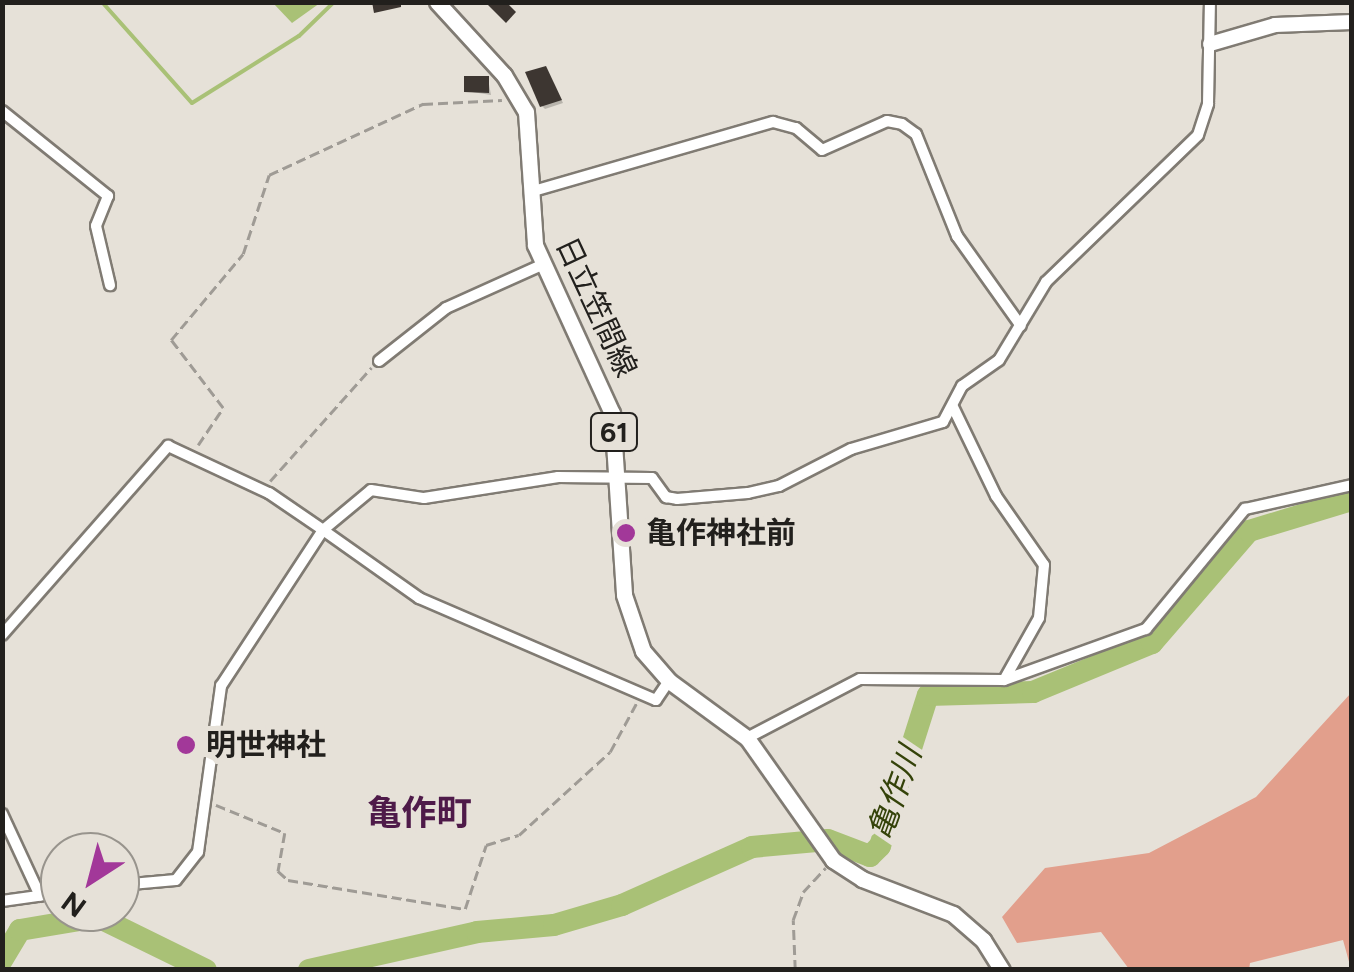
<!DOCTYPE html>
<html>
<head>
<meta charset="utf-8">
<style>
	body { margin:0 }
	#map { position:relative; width:1354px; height:972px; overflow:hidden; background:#e6e1d8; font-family:Figtree,"Noto Sans JP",sans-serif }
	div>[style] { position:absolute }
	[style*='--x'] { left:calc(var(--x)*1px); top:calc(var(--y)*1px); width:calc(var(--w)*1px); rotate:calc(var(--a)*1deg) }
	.green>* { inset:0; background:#e29f8c }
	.water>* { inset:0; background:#a9c176 }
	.shadow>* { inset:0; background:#0003 }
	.stream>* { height:4px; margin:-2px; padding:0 2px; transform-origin:2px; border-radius:2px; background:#a9c176 }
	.river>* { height:22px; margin:-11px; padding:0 11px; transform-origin:11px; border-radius:11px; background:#a9c176 }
	.building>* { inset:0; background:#3d3631 }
	.path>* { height:2.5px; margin-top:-1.25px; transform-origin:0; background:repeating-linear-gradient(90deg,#9f9b95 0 10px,transparent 0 15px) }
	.roads { filter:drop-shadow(2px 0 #807b73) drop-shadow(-2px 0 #807b73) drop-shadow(0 2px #807b73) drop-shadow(0 -2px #807b73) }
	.street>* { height:10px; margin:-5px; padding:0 5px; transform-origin:5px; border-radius:5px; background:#fff }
	.secondary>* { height:14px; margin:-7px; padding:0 7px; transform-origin:7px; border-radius:7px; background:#fff }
	.primary>* { height:15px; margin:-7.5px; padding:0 7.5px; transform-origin:7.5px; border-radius:7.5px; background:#fff }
	.dots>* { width:28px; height:28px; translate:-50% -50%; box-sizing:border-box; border:5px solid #e6e1d8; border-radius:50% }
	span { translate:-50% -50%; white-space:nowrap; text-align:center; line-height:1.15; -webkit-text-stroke:10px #e6e1d8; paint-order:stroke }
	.shield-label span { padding:2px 8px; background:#e6e1d8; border:2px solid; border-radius:8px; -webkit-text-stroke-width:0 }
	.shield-label { font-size:28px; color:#22201d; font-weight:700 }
	.street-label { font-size:30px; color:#22201d }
	.poi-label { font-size:30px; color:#22201d; font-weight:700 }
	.left { translate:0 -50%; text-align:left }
	.water-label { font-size:32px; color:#344209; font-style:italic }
	.quarter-label { font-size:35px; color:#4e1a49; font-weight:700 }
	.frame { position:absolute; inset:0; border:5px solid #22201d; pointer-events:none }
	.north { position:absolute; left:40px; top:832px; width:100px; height:100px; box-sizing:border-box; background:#e6e1d8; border:2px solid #98948d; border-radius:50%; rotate:216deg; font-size:28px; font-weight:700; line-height:40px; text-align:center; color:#22201d }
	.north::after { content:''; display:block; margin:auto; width:35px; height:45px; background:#a23899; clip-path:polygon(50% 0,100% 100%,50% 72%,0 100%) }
</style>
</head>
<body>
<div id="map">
	<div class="green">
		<i style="clip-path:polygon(1351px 693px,1351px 969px,1343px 940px,1250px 963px,1249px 970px,1129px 969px,1101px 932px,1017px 943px,1002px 917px,1045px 868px,1149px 853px,1256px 797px)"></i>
	</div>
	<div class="water">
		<i style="clip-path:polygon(273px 3px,320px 3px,292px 23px)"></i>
	</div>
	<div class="shadow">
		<i style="clip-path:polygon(548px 72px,563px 103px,545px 109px,542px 106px)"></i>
		<i style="clip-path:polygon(488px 79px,491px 95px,466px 91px)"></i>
	</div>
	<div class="stream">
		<i style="--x:102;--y:2;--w:135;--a:48.3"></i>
		<i style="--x:192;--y:103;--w:126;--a:-32.1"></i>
		<i style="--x:299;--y:36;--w:49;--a:-44.2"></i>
	</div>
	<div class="river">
		<i style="--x:2;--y:960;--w:35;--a:-59"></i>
		<i style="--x:20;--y:930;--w:79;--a:-9.5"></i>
		<i style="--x:98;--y:917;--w:120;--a:26.1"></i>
		<i style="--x:309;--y:970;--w:172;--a:-12.7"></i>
		<i style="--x:477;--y:932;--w:77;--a:-5.2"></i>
		<i style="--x:554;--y:925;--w:71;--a:-16.4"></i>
		<i style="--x:622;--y:905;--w:142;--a:-24"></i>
		<i style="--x:752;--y:847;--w:76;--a:-5.3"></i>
		<i style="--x:828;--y:840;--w:45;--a:20.9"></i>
		<i style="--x:870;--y:856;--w:14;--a:-45"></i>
		<i style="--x:880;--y:846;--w:158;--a:-72.4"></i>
		<i style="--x:928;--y:695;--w:105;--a:-1.6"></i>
		<i style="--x:1033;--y:692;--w:129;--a:-22.4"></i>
		<i style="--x:1152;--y:643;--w:148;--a:-49.1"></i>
		<i style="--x:1249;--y:531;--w:108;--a:-16.8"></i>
	</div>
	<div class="building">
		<i style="clip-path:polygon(372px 2px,401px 2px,401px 7px,374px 13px)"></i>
		<i style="clip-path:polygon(485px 2px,506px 2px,516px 12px,506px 23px)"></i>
		<i style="clip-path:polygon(546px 66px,562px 100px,540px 107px,525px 72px)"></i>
		<i style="clip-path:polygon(464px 76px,489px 76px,489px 93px,464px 92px)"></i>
	</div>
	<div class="path">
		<i style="--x:198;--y:445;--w:45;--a:-56"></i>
		<i style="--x:223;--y:408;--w:86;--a:-127.4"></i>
		<i style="--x:171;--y:340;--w:112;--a:-50.1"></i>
		<i style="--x:243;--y:254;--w:83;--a:-71.8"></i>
		<i style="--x:269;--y:175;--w:170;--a:-24.8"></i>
		<i style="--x:423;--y:104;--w:79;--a:-2.9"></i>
		<i style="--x:270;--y:481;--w:152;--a:-48.2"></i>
		<i style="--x:216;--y:805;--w:74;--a:22.1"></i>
		<i style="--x:285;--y:833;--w:39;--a:100"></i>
		<i style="--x:278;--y:871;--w:13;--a:42"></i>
		<i style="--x:288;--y:880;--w:179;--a:9.3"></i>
		<i style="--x:465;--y:909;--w:67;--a:-71.8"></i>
		<i style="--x:486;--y:845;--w:34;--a:-17"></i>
		<i style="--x:519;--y:835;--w:123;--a:-42.4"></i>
		<i style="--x:610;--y:752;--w:55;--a:-61.6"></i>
		<i style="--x:795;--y:970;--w:50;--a:-92.3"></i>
		<i style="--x:793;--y:920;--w:30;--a:-70"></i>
		<i style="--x:803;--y:892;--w:33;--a:-47"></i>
	</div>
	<div class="roads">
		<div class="street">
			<i style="--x:2;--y:111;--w:136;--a:38.7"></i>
			<i style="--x:108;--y:196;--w:32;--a:112"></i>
			<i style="--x:96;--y:226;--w:61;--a:76.7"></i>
			<i style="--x:530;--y:192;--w:253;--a:-16.1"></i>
			<i style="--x:773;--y:122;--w:24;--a:15"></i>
			<i style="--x:796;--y:128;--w:34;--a:40"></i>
			<i style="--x:822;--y:150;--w:71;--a:-24"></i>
			<i style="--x:887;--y:121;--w:15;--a:11"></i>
			<i style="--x:902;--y:124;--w:17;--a:36"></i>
			<i style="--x:916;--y:134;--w:110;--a:68.1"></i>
			<i style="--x:957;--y:236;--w:110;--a:54.6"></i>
			<i style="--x:379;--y:361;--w:85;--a:-38.3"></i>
			<i style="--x:446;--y:308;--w:107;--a:-24.2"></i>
			<i style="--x:953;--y:407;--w:99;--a:64.2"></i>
			<i style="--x:996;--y:496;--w:84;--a:55.2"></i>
			<i style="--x:1044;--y:565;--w:53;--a:95.4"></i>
			<i style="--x:1039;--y:618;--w:71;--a:119.4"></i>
			<i style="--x:2;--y:635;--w:252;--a:-48.7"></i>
			<i style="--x:168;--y:446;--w:111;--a:25"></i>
			<i style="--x:269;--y:493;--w:65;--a:34.4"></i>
			<i style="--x:323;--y:530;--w:62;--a:-39.8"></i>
			<i style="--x:371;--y:490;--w:54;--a:8.6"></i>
			<i style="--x:424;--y:498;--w:136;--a:-8.9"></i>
			<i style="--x:558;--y:477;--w:94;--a:0.6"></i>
			<i style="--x:652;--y:478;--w:24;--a:54"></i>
			<i style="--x:666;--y:497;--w:11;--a:10"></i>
			<i style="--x:677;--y:499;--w:71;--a:-4.8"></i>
			<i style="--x:748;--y:493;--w:32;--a:-13"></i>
			<i style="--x:779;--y:486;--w:81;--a:-27.2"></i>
			<i style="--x:851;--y:449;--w:96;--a:-16.4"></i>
			<i style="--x:943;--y:422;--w:41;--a:-62.2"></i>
			<i style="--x:962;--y:386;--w:45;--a:-35.1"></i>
			<i style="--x:999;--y:360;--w:91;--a:-58.9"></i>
			<i style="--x:1046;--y:282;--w:211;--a:-44"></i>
			<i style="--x:1198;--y:135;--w:33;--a:-72"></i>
			<i style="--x:1208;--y:104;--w:102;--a:-88.9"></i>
			<i style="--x:747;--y:738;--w:127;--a:-27.6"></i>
			<i style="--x:860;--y:679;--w:144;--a:0.4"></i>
			<i style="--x:1004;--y:680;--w:151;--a:-19.8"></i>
			<i style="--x:1146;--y:629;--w:156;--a:-50.5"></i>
			<i style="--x:1245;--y:509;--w:110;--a:-12.6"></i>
			<i style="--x:2;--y:814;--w:90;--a:65.1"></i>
			<i style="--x:120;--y:885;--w:56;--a:-5.1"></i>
			<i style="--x:176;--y:880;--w:36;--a:-52"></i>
			<i style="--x:198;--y:852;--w:168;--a:-82.1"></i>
			<i style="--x:221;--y:686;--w:186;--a:-56.8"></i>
			<i style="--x:323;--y:530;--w:118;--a:35.3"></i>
			<i style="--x:419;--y:598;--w:258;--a:23.3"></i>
			<i style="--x:656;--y:700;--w:23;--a:-56"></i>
			<i style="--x:2;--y:901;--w:59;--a:-7.9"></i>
		</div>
		<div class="secondary">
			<i style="--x:1210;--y:44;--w:68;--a:-16.3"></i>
			<i style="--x:1275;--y:25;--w:77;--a:-2.2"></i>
		</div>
		<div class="primary">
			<i style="--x:437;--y:2;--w:99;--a:47.5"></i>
			<i style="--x:504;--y:75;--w:43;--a:59.3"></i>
			<i style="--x:526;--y:112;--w:133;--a:86.1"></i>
			<i style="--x:535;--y:245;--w:185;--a:65.4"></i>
			<i style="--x:612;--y:413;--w:182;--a:86.2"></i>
			<i style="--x:624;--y:595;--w:59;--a:71.3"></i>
			<i style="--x:643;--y:651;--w:40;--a:49"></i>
			<i style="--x:669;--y:681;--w:97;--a:36.2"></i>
			<i style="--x:747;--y:738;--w:149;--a:54.8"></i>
			<i style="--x:833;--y:860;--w:35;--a:33"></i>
			<i style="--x:862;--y:879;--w:97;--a:21"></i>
			<i style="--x:953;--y:914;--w:40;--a:41"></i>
			<i style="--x:983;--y:940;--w:36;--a:58"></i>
		</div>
	</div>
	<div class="dots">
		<i style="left:626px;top:533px;background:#a23899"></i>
		<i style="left:186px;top:745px;background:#a23899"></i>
	</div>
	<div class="shield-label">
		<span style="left:614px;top:432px">61</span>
	</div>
	<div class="street-label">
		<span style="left:596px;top:307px;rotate:65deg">日立笠間線</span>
	</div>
	<div class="poi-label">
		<span class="left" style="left:646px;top:533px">亀作神社前</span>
		<span class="left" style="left:206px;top:745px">明世神社</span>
	</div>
	<div class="water-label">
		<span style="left:895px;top:793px;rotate:-70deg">亀作川</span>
	</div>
	<div class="quarter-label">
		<span style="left:419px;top:813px">亀作町</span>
	</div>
	<div class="frame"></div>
	<div class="north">N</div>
</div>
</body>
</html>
